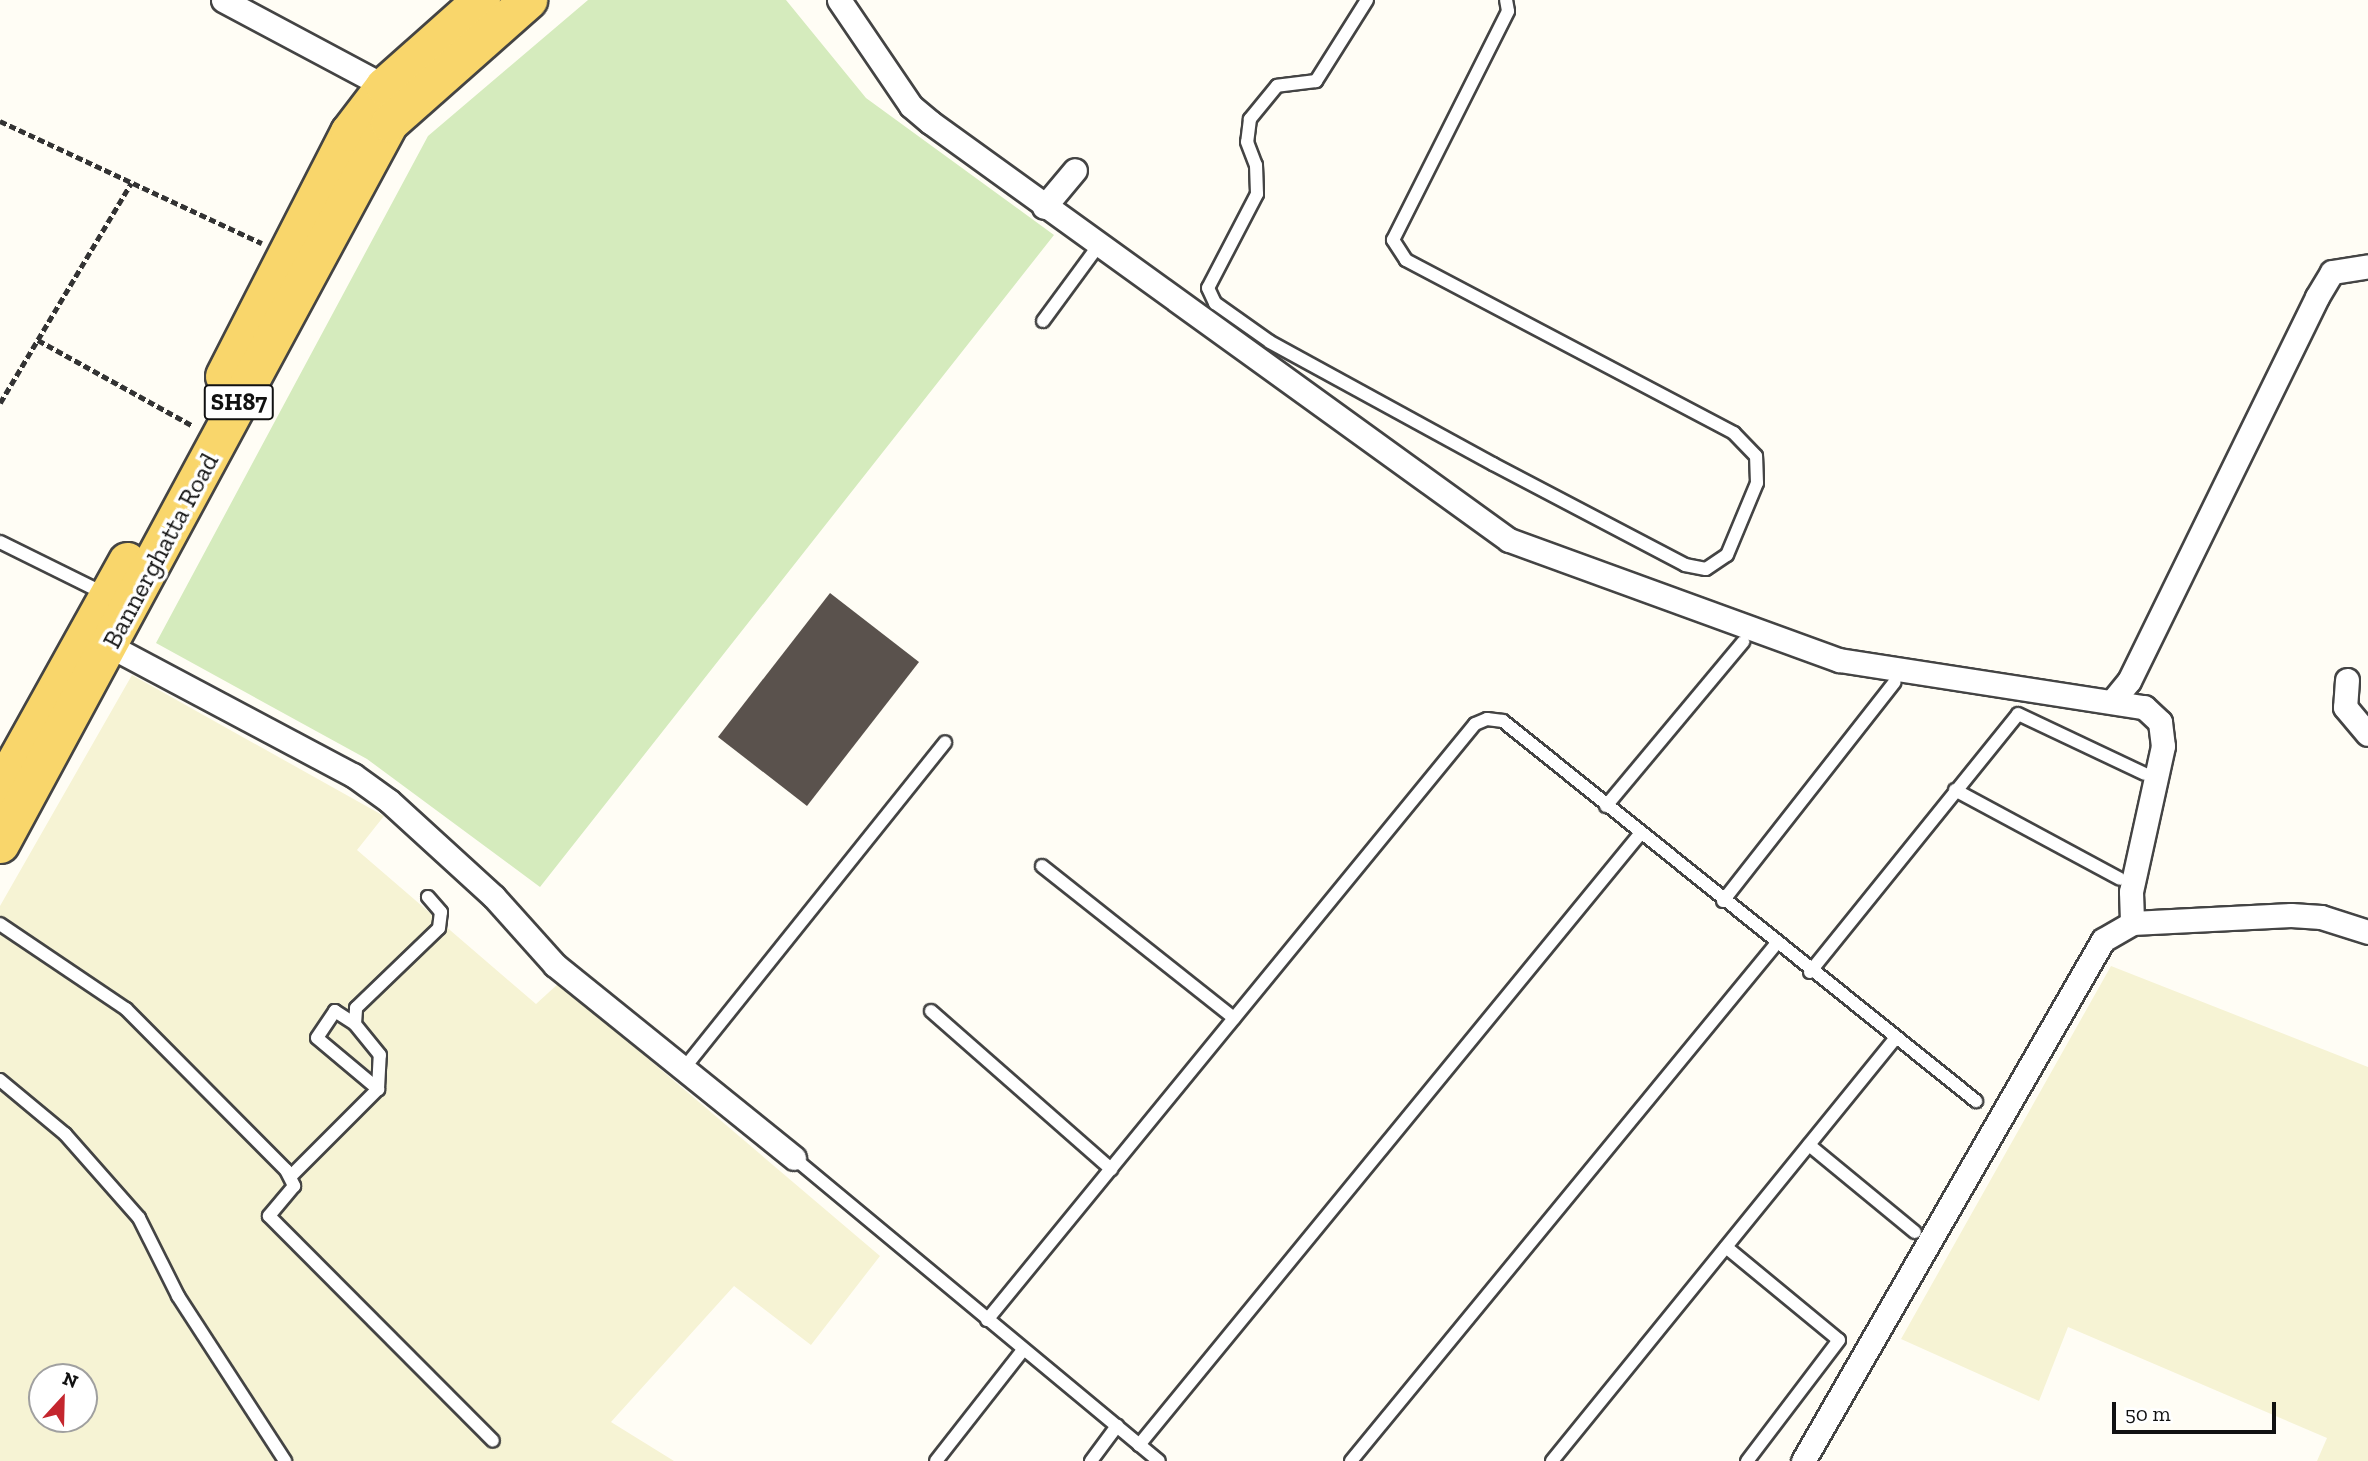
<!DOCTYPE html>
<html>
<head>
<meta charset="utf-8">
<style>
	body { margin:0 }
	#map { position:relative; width:2368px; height:1461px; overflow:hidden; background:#fffdf5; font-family:"Zilla Slab",serif }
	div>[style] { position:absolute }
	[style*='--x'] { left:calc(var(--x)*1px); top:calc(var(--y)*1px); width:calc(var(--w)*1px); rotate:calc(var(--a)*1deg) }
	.farmland>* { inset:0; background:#f6f3d4 }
	.green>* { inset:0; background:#d5ebbd }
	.building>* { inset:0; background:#5a524d }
	.path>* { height:4.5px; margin-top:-2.25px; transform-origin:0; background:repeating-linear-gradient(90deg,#333 0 7px,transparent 0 10.5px) }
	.roads { filter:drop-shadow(2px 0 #444) drop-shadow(-2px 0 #444) drop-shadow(0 2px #444) drop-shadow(0 -2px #444) }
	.service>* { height:12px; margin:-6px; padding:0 6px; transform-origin:6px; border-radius:6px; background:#fff }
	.minor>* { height:23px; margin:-11.5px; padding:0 11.5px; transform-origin:11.5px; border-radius:11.5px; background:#fff }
	.primary>* { height:37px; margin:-18.5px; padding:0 18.5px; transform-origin:18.5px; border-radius:18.5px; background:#f9d66b }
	span { translate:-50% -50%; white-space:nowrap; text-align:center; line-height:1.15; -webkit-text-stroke:7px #fff; paint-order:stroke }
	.shield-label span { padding:2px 5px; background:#fff; border:2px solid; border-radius:5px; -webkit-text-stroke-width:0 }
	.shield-label { font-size:24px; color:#111; font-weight:700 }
	.street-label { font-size:26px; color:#111 }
	.north { position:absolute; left:28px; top:1363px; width:70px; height:70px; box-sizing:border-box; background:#fff; border:2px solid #a0a0a0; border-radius:50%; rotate:22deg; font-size:19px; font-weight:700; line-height:28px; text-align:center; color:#111 }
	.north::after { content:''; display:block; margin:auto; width:24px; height:32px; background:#c4262e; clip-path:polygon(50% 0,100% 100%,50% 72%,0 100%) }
	.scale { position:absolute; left:2112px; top:1402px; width:164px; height:32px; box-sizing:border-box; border:4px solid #111; border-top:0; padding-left:9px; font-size:21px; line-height:24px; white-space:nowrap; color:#111; -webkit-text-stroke:5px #fff; paint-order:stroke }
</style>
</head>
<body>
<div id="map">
	<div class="farmland">
		<i style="clip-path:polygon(evenodd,132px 675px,384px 816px,357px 850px,536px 1004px,559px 983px,880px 1256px,811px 1345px,734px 1286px,611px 1422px,674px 1461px,0 1461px,0 906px,132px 675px,42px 1377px,84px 1377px,84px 1419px,42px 1419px,42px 1377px)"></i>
		<i style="clip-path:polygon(2111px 966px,2368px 1067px,2368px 1461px,2317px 1461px,2327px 1438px,2068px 1327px,2039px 1401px,1901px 1339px)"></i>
	</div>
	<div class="green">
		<i style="clip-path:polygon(588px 0,786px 0,866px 98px,1054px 235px,540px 887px,367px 759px,156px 643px,428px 136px)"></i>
	</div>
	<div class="building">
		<i style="clip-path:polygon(830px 593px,919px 662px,807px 806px,718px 737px)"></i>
	</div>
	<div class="path">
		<i style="--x:0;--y:121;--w:289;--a:25"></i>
		<i style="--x:38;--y:340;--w:177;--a:29"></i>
		<i style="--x:0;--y:403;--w:256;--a:-59.2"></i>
	</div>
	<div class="roads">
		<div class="service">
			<i style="--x:1367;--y:0;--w:96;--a:122.2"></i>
			<i style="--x:1316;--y:81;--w:39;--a:173"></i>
			<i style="--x:1277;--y:86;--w:43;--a:129.3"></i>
			<i style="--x:1250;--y:119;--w:23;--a:97"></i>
			<i style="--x:1247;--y:142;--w:25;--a:69"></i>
			<i style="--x:1256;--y:165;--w:29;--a:88"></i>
			<i style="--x:1257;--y:194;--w:106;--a:117.5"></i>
			<i style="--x:1208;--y:288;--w:17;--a:65"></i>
			<i style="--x:1215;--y:303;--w:67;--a:35.3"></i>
			<i style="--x:1270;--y:342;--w:254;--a:28.7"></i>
			<i style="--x:1493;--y:464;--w:217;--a:27.7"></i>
			<i style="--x:1685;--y:565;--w:21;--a:11"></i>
			<i style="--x:1706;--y:569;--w:25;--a:-34"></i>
			<i style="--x:1727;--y:555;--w:78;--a:-67.4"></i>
			<i style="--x:1757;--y:483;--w:27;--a:-92"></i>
			<i style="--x:1756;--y:456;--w:32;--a:-134"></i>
			<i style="--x:1734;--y:433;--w:371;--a:-152.2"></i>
			<i style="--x:1406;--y:260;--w:24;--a:-123"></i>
			<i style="--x:1393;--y:240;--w:256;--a:-63.3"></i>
			<i style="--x:1508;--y:11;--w:11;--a:-100"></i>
			<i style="--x:1043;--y:321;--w:93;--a:-53.7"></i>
			<i style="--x:0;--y:542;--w:117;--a:26.3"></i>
			<i style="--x:1955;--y:790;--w:187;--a:28.3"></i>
			<i style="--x:1606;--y:806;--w:214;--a:-50.1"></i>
			<i style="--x:1042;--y:866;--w:245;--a:38.4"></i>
			<i style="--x:1723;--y:901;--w:278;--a:-51.9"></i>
			<i style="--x:0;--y:924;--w:152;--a:34"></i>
			<i style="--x:126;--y:1009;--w:227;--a:45.2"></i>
			<i style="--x:286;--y:1170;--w:18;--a:63"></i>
			<i style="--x:294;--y:1186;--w:39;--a:130"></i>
			<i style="--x:269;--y:1216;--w:317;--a:45.1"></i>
			<i style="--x:1810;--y:972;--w:331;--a:-51.1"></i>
			<i style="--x:2018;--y:714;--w:140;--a:25.3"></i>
			<i style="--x:931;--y:1011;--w:240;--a:41.3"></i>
			<i style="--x:355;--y:1024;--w:24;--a:-147"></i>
			<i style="--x:335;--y:1011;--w:32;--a:124"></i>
			<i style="--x:317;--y:1038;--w:80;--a:39.9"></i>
			<i style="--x:685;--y:1067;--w:416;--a:-51.3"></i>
			<i style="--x:0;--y:1080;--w:85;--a:39.7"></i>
			<i style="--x:65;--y:1134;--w:112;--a:48.6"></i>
			<i style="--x:139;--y:1218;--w:87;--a:63.4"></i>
			<i style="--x:178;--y:1296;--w:197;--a:57"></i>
			<i style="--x:1809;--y:1145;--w:137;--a:39.4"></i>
			<i style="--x:794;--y:1158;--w:474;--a:39.7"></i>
			<i style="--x:291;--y:1176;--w:123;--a:-45"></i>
			<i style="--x:378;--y:1089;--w:34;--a:-87"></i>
			<i style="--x:380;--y:1055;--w:40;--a:-129"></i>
			<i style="--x:355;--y:1024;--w:16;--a:-86"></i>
			<i style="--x:356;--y:1008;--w:115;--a:-43.9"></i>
			<i style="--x:439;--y:928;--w:16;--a:-83"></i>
			<i style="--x:441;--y:912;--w:20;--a:-131"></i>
			<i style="--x:1726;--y:1247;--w:146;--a:39.5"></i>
			<i style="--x:1839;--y:1340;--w:152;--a:127.2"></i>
			<i style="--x:987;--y:1320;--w:770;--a:-50.69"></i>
			<i style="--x:1475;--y:724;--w:13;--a:-23"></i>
			<i style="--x:1487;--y:719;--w:16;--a:7"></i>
			<i style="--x:1503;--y:721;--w:607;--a:38.78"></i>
			<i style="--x:1139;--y:1445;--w:790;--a:-50.65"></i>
			<i style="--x:936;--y:1461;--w:141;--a:-51.9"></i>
			<i style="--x:1091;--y:1461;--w:44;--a:-53.4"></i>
			<i style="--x:1351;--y:1461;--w:669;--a:-50.58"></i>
			<i style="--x:1552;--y:1461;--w:542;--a:-50.91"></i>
		</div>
		<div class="minor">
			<i style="--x:223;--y:0;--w:183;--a:28.1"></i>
			<i style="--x:839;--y:0;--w:128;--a:55.8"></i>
			<i style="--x:911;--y:106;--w:25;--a:40"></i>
			<i style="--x:930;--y:122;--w:714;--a:35.83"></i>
			<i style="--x:1509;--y:540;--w:351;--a:20"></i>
			<i style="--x:1839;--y:660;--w:309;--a:8.8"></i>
			<i style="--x:2144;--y:707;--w:22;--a:43"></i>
			<i style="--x:2160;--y:722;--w:24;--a:83"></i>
			<i style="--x:2163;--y:746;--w:149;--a:102.4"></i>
			<i style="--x:2131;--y:892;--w:31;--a:88"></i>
			<i style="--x:1044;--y:207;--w:48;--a:-50"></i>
			<i style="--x:97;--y:639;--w:290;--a:28"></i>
			<i style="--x:353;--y:775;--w:44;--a:35.8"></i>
			<i style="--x:389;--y:801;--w:142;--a:42.4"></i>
			<i style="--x:494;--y:897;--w:91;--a:48.1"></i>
			<i style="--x:555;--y:965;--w:307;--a:38.9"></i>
			<i style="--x:2347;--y:680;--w:27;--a:94"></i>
			<i style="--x:2345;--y:707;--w:35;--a:50"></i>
			<i style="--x:2115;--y:698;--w:22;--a:-51"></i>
			<i style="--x:2129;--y:681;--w:428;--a:-63.9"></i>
			<i style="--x:2317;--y:297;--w:29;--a:-59"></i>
			<i style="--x:2332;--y:272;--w:36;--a:-9"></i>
			<i style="--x:1803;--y:1461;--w:601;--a:-60.07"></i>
			<i style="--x:2103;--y:940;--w:34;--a:-30"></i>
			<i style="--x:2132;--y:923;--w:159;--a:-2.9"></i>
			<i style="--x:2291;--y:915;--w:30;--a:4"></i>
			<i style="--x:2321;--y:917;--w:49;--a:17.7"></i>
		</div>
		<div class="primary">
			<i style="--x:224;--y:376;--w:274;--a:-62.9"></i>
			<i style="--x:349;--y:132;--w:58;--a:-52.7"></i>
			<i style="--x:384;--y:86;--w:130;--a:-41.6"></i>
			<i style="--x:0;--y:789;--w:261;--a:-60.9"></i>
			<i style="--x:0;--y:844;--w:819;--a:-61.65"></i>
			<i style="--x:389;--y:123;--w:186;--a:-41.5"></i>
		</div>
	</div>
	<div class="shield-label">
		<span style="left:239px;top:402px">SH87</span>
	</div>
	<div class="street-label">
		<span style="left:161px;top:551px;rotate:-62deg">Bannerghatta Road</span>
	</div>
	<div class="north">N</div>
	<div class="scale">50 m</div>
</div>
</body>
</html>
